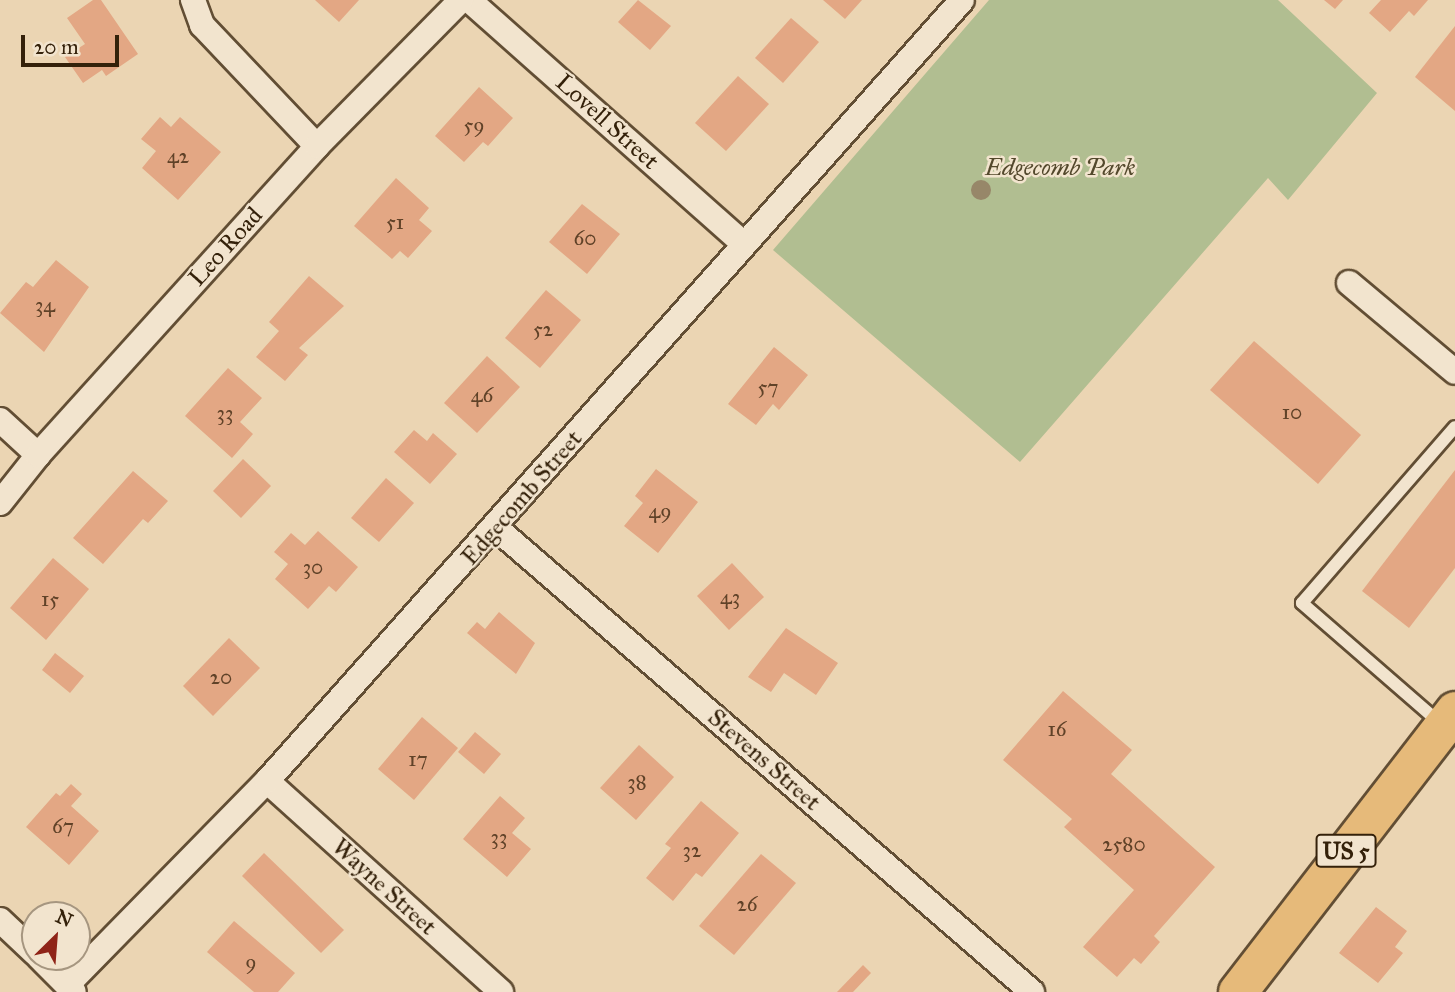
<!DOCTYPE html>
<html>
<head>
<meta charset="utf-8">
<style>
	body { margin:0 }
	#map { position:relative; width:1455px; height:992px; overflow:hidden; background:#ebd5b3; font-family:"IM FELL Great Primer",serif }
	div>[style] { position:absolute }
	[style*='--x'] { left:calc(var(--x)*1px); top:calc(var(--y)*1px); width:calc(var(--w)*1px); rotate:calc(var(--a)*1deg) }
	.green>* { inset:0; background:#b1be91 }
	.building>* { inset:0; background:#e3a784 }
	.roads { filter:drop-shadow(2px 0 #624e34) drop-shadow(-2px 0 #624e34) drop-shadow(0 2px #624e34) drop-shadow(0 -2px #624e34) }
	.lane>* { height:12px; margin:-6px; padding:0 6px; transform-origin:6px; border-radius:6px; background:#f2e4ce }
	.street>* { height:24px; margin:-12px; padding:0 12px; transform-origin:12px; border-radius:12px; background:#f2e4ce }
	.primary>* { height:38px; margin:-19px; padding:0 19px; transform-origin:19px; border-radius:19px; background:#e6ba7a }
	.trees>* { width:20px; height:20px; margin:-10px; border-radius:50%; background:#978769 }
	span { translate:-50% -50%; white-space:nowrap; text-align:center; line-height:1.15; -webkit-text-stroke:5px #f2e4ce; paint-order:stroke }
	.number-label { font-size:21px; color:#604228 }
	.number-label span { -webkit-text-stroke-width:0 }
	.shield-label span { padding:2px 5px; background:#f2e4ce; border:2px solid; border-radius:5px; -webkit-text-stroke-width:0 }
	.shield-label { font-size:23px; color:#34210a; font-weight:700 }
	.street-label { font-size:24px; color:#34210a }
	.park-label { font-size:24px; color:#53482c; font-style:italic }
	.north { position:absolute; left:21px; top:901px; width:70px; height:70px; box-sizing:border-box; background:#f2e4ce; border:2px solid #a69680; border-radius:50%; rotate:25deg; font-size:19px; font-weight:700; line-height:28px; text-align:center; color:#34210a }
	.north::after { content:''; display:block; margin:auto; width:24px; height:32px; background:#8f2418; clip-path:polygon(50% 0,100% 100%,50% 72%,0 100%) }
	.scale { position:absolute; left:21px; top:35px; width:98px; height:32px; box-sizing:border-box; border:4px solid #34210a; border-top:0; padding-left:9px; font-size:21px; line-height:24px; white-space:nowrap; color:#34210a; -webkit-text-stroke:5px #f2e4ce; paint-order:stroke }
</style>
</head>
<body>
<div id="map">
	<div class="green">
		<i style="clip-path:polygon(989px 0,1278px 0,1377px 93px,1288px 200px,1268px 178px,1020px 462px,773px 250px)"></i>
	</div>
	<div class="building">
		<i style="clip-path:polygon(93px 0,101px 0,138px 54px,106px 76px,102px 70px,83px 83px,65px 57px,85px 44px,67px 18px)"></i>
		<i style="clip-path:polygon(315px 0,359px 0,339px 22px)"></i>
		<i style="clip-path:polygon(638px 0,671px 26px,650px 50px,618px 22px)"></i>
		<i style="clip-path:polygon(823px 0,862px 0,845px 19px)"></i>
		<i style="clip-path:polygon(1324px 0,1343px 0,1335px 9px)"></i>
		<i style="clip-path:polygon(1381px 0,1428px 0,1414px 16px,1409px 11px,1390px 32px,1369px 13px)"></i>
		<i style="clip-path:polygon(791px 18px,819px 42px,783px 83px,755px 58px)"></i>
		<i style="clip-path:polygon(1455px 26px,1455px 111px,1415px 77px)"></i>
		<i style="clip-path:polygon(738px 76px,769px 104px,726px 151px,695px 123px)"></i>
		<i style="clip-path:polygon(479px 87px,513px 118px,488px 146px,483px 142px,464px 162px,435px 136px)"></i>
		<i style="clip-path:polygon(160px 117px,171px 127px,180px 117px,221px 152px,178px 200px,142px 168px,156px 151px,141px 139px)"></i>
		<i style="clip-path:polygon(396px 178px,429px 208px,419px 220px,432px 231px,408px 258px,400px 251px,392px 259px,354px 226px)"></i>
		<i style="clip-path:polygon(582px 204px,620px 234px,587px 274px,549px 242px)"></i>
		<i style="clip-path:polygon(56px 260px,89px 287px,44px 352px,0 313px,26px 282px,33px 287px)"></i>
		<i style="clip-path:polygon(309px 276px,344px 306px,299px 348px,308px 355px,285px 381px,256px 357px,279px 331px,269px 322px)"></i>
		<i style="clip-path:polygon(546px 290px,581px 320px,540px 368px,505px 338px)"></i>
		<i style="clip-path:polygon(1254px 341px,1361px 435px,1318px 484px,1210px 390px)"></i>
		<i style="clip-path:polygon(774px 347px,808px 375px,779px 410px,773px 404px,756px 425px,728px 404px)"></i>
		<i style="clip-path:polygon(487px 356px,520px 387px,477px 433px,444px 403px)"></i>
		<i style="clip-path:polygon(228px 368px,262px 398px,240px 422px,253px 434px,232px 458px,185px 416px)"></i>
		<i style="clip-path:polygon(414px 430px,427px 441px,433px 433px,457px 454px,430px 484px,394px 452px)"></i>
		<i style="clip-path:polygon(243px 459px,271px 486px,241px 518px,213px 491px)"></i>
		<i style="clip-path:polygon(656px 469px,698px 502px,658px 553px,624px 526px,643px 503px,635px 496px)"></i>
		<i style="clip-path:polygon(1455px 470px,1455px 568px,1409px 628px,1362px 591px)"></i>
		<i style="clip-path:polygon(133px 471px,168px 501px,148px 523px,143px 519px,103px 564px,73px 538px)"></i>
		<i style="clip-path:polygon(386px 478px,414px 503px,379px 542px,351px 518px)"></i>
		<i style="clip-path:polygon(318px 531px,358px 567px,336px 592px,329px 586px,308px 609px,275px 579px,288px 564px,274px 552px,291px 533px,305px 545px)"></i>
		<i style="clip-path:polygon(53px 558px,89px 589px,46px 640px,10px 608px)"></i>
		<i style="clip-path:polygon(732px 563px,764px 597px,729px 630px,697px 596px)"></i>
		<i style="clip-path:polygon(499px 612px,535px 643px,516px 674px,467px 633px,477px 622px,485px 629px)"></i>
		<i style="clip-path:polygon(786px 628px,838px 663px,816px 695px,784px 673px,771px 692px,748px 677px)"></i>
		<i style="clip-path:polygon(229px 638px,260px 668px,213px 716px,183px 686px)"></i>
		<i style="clip-path:polygon(55px 653px,84px 676px,70px 693px,42px 670px)"></i>
		<i style="clip-path:polygon(1063px 691px,1132px 750px,1111px 774px,1215px 867px,1154px 936px,1160px 942px,1141px 964px,1134px 958px,1117px 977px,1083px 947px,1134px 890px,1064px 827px,1072px 819px,1003px 760px)"></i>
		<i style="clip-path:polygon(422px 717px,458px 748px,414px 800px,378px 769px)"></i>
		<i style="clip-path:polygon(475px 732px,501px 754px,484px 774px,458px 752px)"></i>
		<i style="clip-path:polygon(639px 745px,674px 777px,636px 820px,600px 788px)"></i>
		<i style="clip-path:polygon(71px 784px,82px 794px,71px 806px,99px 831px,69px 865px,26px 827px,56px 793px,60px 796px)"></i>
		<i style="clip-path:polygon(500px 796px,525px 818px,512px 833px,531px 849px,507px 877px,463px 839px)"></i>
		<i style="clip-path:polygon(701px 801px,739px 833px,702px 877px,696px 873px,673px 901px,646px 878px,671px 848px,665px 844px)"></i>
		<i style="clip-path:polygon(264px 853px,344px 930px,321px 953px,242px 876px)"></i>
		<i style="clip-path:polygon(761px 854px,796px 883px,734px 955px,699px 926px)"></i>
		<i style="clip-path:polygon(1376px 907px,1407px 931px,1395px 947px,1403px 953px,1378px 983px,1339px 953px)"></i>
		<i style="clip-path:polygon(234px 921px,295px 973px,278px 992px,254px 992px,207px 952px)"></i>
		<i style="clip-path:polygon(863px 965px,871px 973px,853px 992px,837px 992px)"></i>
	</div>
	<div class="roads">
		<div class="lane">
			<i style="--x:1440;--y:723;--w:183;--a:-139"></i>
			<i style="--x:1302;--y:603;--w:233;--a:-49"></i>
		</div>
		<div class="street">
			<i style="--x:193;--y:0;--w:27;--a:70"></i>
			<i style="--x:202;--y:25;--w:167;--a:46.5"></i>
			<i style="--x:469;--y:0;--w:368;--a:41.6"></i>
			<i style="--x:1349;--y:283;--w:138;--a:40"></i>
			<i style="--x:0;--y:420;--w:52;--a:42.6"></i>
			<i style="--x:0;--y:503;--w:61;--a:-51.6"></i>
			<i style="--x:38;--y:455;--w:416;--a:-47.9"></i>
			<i style="--x:317;--y:146;--w:205;--a:-45.4"></i>
			<i style="--x:496;--y:528;--w:709;--a:40.88"></i>
			<i style="--x:267;--y:781;--w:315;--a:42"></i>
			<i style="--x:0;--y:920;--w:48;--a:43.3"></i>
			<i style="--x:39;--y:957;--w:49;--a:45"></i>
			<i style="--x:68;--y:984;--w:284;--a:-45.6"></i>
			<i style="--x:267;--y:781;--w:1045;--a:-48.33"></i>
		</div>
		<div class="primary">
			<i style="--x:1238;--y:992;--w:355;--a:-52.3"></i>
		</div>
	</div>
	<div class="trees">
		<i style="left:981px;top:190px"></i>
	</div>
	<div class="number-label">
		<span style="left:474px;top:125px">59</span>
		<span style="left:178px;top:156px">42</span>
		<span style="left:395px;top:222px">51</span>
		<span style="left:585px;top:238px">60</span>
		<span style="left:45px;top:305px">34</span>
		<span style="left:543px;top:329px">52</span>
		<span style="left:768px;top:387px">57</span>
		<span style="left:482px;top:395px">46</span>
		<span style="left:1292px;top:412px">10</span>
		<span style="left:225px;top:413px">33</span>
		<span style="left:660px;top:511px">49</span>
		<span style="left:313px;top:567px">30</span>
		<span style="left:730px;top:597px">43</span>
		<span style="left:50px;top:599px">15</span>
		<span style="left:221px;top:677px">20</span>
		<span style="left:1057px;top:729px">16</span>
		<span style="left:418px;top:759px">17</span>
		<span style="left:637px;top:782px">38</span>
		<span style="left:63px;top:826px">67</span>
		<span style="left:499px;top:837px">33</span>
		<span style="left:1124px;top:844px">2580</span>
		<span style="left:692px;top:850px">32</span>
		<span style="left:747px;top:904px">26</span>
		<span style="left:251px;top:962px">9</span>
	</div>
	<div class="shield-label">
		<span style="left:1346px;top:851px">US 5</span>
	</div>
	<div class="street-label">
		<span style="left:607px;top:122px;rotate:42deg">Lovell Street</span>
		<span style="left:226px;top:247px;rotate:-48deg">Leo Road</span>
		<span style="left:522px;top:498px;rotate:-49deg">Edgecomb Street</span>
		<span style="left:764px;top:760px;rotate:41deg">Stevens Street</span>
		<span style="left:384px;top:887px;rotate:42deg">Wayne Street</span>
	</div>
	<div class="park-label">
		<span style="left:1060px;top:168px">Edgecomb Park</span>
	</div>
	<div class="north">N</div>
	<div class="scale">20 m</div>
</div>
</body>
</html>
